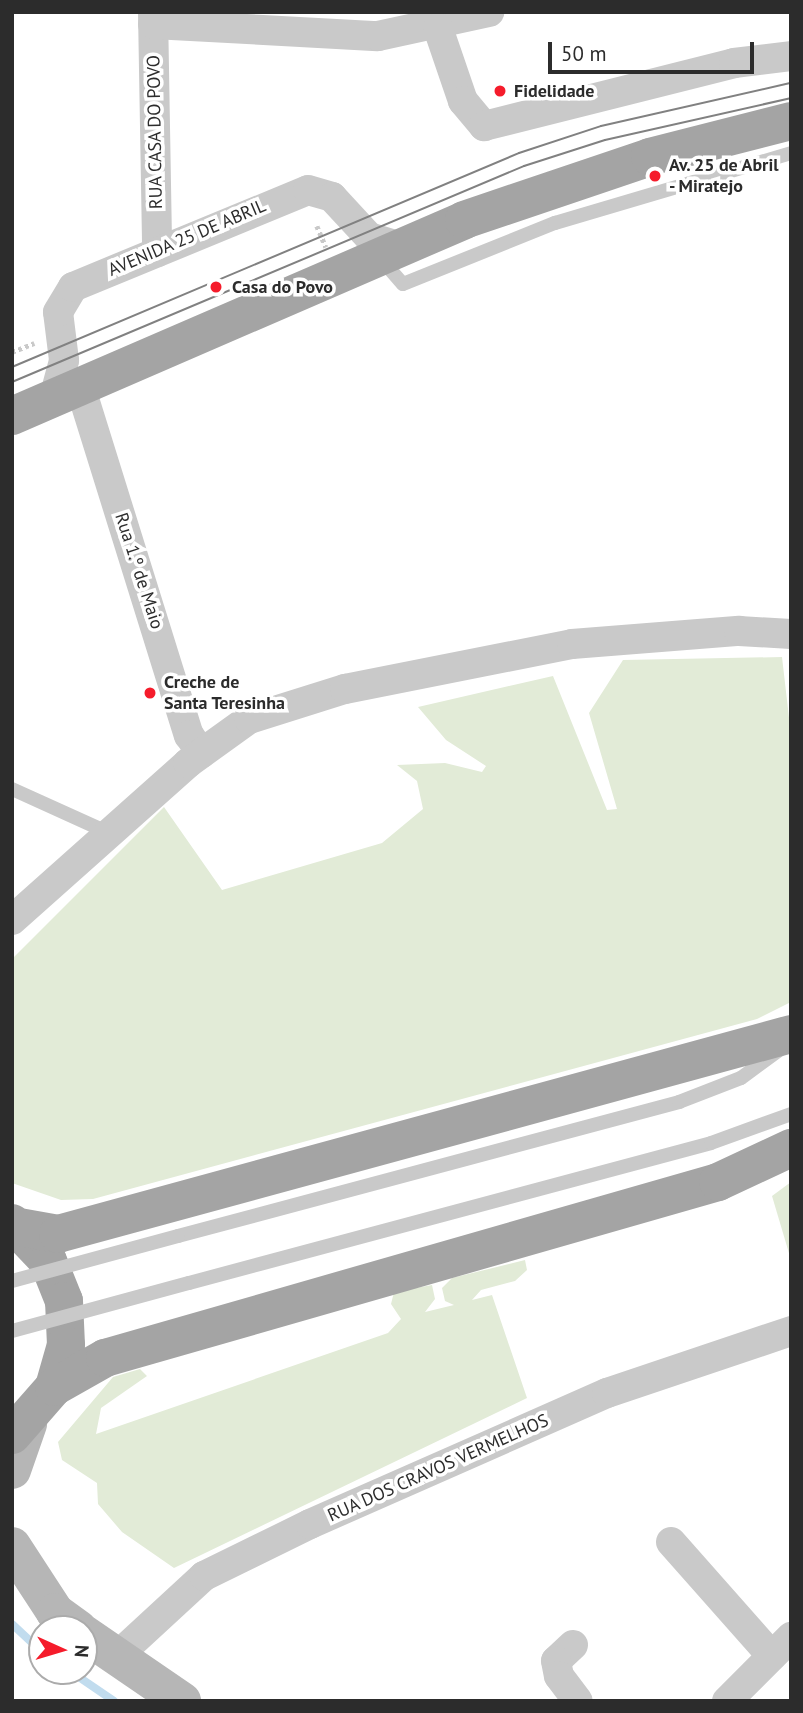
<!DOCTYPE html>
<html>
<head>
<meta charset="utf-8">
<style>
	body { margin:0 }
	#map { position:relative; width:803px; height:1713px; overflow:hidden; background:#fff; font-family:"PT Sans",sans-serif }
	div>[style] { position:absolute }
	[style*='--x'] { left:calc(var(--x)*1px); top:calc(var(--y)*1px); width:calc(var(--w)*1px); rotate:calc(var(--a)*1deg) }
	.green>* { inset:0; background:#e2ebd7 }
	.stream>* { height:8px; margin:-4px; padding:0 4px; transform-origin:4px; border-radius:4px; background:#c1dcee }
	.path>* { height:4.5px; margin-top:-2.25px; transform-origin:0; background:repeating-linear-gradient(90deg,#c9c9c9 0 3.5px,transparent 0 7px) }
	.lane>* { height:14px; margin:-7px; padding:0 7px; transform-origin:7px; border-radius:7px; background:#c9c9c9 }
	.street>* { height:30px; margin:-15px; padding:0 15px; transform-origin:15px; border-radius:15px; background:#c9c9c9 }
	.secondary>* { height:38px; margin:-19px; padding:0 19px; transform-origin:19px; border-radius:19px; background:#b6b6b6 }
	.primary>* { height:38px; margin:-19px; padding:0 19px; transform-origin:19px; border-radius:19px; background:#a4a4a4 }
	.tram>* { height:2px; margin:-1px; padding:0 1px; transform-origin:1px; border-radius:1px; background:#818181 }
	.lane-bridge>* { height:14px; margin:-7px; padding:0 7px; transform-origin:7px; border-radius:7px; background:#c9c9c9 }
	.dots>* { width:19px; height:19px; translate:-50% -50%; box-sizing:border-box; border:4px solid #fff; border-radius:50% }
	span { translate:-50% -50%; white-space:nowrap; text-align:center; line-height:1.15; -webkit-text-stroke:7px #fff; paint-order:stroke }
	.poi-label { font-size:18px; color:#2c2c2c; font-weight:700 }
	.left { translate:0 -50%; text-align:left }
	.street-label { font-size:18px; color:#2c2c2c }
	.frame { position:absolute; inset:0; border:14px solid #2c2c2c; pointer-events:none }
	.north { position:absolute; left:28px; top:1615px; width:70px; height:70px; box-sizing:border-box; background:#fff; border:2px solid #ababab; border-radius:50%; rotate:94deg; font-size:19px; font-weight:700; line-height:28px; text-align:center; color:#2c2c2c }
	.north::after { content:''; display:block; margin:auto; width:24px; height:32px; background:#f51c2b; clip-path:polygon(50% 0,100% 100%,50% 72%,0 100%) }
	.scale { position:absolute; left:548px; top:42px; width:206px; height:32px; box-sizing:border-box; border:4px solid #2c2c2c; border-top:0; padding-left:9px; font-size:21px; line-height:24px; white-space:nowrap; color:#2c2c2c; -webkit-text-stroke:5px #fff; paint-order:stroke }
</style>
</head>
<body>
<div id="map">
	<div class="green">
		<i style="clip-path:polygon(782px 657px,791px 735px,791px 1002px,757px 1019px,93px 1199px,61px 1200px,12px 1183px,12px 959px,164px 807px,222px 890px,382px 843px,423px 809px,417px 781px,397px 765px,445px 763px,482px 772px,486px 766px,446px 740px,418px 707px,553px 676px,607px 810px,617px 809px,589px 713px,623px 660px)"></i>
		<i style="clip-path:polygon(791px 1182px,791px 1260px,772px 1196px)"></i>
		<i style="clip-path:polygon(525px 1260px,527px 1270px,515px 1281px,481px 1290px,472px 1300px,492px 1295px,527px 1398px,174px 1568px,122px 1532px,98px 1504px,97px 1483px,62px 1460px,58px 1442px,113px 1377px,140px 1369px,147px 1376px,101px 1408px,96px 1434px,388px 1333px,401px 1319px,391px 1304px,394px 1292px,432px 1285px,435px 1299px,425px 1312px,454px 1305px,445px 1301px,442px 1288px,452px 1278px)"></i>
	</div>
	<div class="stream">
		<i style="--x:12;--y:1624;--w:41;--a:43"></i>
		<i style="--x:70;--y:1671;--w:53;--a:34.3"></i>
	</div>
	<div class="path">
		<i style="--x:317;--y:226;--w:23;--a:67"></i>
		<i style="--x:12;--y:352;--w:24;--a:-22"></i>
	</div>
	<div class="lane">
		<i style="--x:381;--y:259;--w:33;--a:49"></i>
		<i style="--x:403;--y:284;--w:164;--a:-21.9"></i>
		<i style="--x:555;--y:223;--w:246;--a:-16.5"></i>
		<i style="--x:12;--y:789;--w:107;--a:24.4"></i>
		<i style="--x:178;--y:1236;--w:519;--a:-14.97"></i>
		<i style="--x:679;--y:1102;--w:66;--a:-21.2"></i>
		<i style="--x:741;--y:1078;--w:51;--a:-36.2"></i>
		<i style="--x:189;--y:1283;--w:540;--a:-15.01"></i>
		<i style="--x:711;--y:1143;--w:85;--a:-19.9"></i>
	</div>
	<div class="street">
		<i style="--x:153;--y:12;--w:240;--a:89"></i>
		<i style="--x:153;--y:24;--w:225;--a:3.1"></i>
		<i style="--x:378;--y:36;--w:114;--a:-12.2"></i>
		<i style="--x:438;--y:28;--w:77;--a:71.1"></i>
		<i style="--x:463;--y:101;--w:33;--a:50"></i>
		<i style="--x:484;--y:126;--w:258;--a:-14.1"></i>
		<i style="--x:734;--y:63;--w:57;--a:-7"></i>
		<i style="--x:80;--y:386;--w:366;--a:72.7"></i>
		<i style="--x:189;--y:735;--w:22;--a:56"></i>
		<i style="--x:54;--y:398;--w:39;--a:-75"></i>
		<i style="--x:64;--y:360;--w:48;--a:-97.1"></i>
		<i style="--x:58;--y:312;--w:29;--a:-59"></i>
		<i style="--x:73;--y:287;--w:254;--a:-22.4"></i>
		<i style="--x:308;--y:190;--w:25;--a:16"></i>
		<i style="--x:332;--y:197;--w:54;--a:47.2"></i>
		<i style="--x:369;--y:237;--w:30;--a:17"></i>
		<i style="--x:12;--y:920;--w:236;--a:-41.7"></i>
		<i style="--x:188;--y:763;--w:75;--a:-35.8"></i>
		<i style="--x:249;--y:719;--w:101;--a:-17.4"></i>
		<i style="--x:345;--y:689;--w:231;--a:-11.2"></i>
		<i style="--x:572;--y:644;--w:168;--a:-4.5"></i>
		<i style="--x:739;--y:631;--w:52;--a:3.3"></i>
		<i style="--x:671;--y:1542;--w:152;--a:48.5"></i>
		<i style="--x:573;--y:1645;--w:23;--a:137"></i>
		<i style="--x:556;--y:1661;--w:15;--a:79"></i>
		<i style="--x:559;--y:1676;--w:31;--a:53"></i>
		<i style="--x:115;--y:1658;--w:121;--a:-42.7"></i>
		<i style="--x:204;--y:1576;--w:118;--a:-26.1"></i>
		<i style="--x:310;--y:1524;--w:325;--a:-23.8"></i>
		<i style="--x:607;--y:1393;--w:194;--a:-18.6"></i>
		<i style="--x:727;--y:1701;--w:91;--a:-45"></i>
	</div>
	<div class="secondary">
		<i style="--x:12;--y:1470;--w:49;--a:-70.8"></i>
		<i style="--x:12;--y:1546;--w:79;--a:56.9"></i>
		<i style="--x:55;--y:1612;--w:29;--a:36"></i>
		<i style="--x:84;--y:1634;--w:119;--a:34.4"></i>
	</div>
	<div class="primary">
		<i style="--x:12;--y:416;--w:493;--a:-23.4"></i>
		<i style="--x:464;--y:220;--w:196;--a:-18.7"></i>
		<i style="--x:650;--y:157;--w:146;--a:-14.3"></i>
		<i style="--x:12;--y:1223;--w:52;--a:46.5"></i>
		<i style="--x:48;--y:1261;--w:43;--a:68.2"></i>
		<i style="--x:64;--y:1301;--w:44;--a:87.4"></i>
		<i style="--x:66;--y:1345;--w:44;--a:105.9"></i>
		<i style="--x:54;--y:1387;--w:64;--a:131.2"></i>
		<i style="--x:19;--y:1227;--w:40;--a:10"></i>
		<i style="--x:58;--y:1234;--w:760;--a:-15.26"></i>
		<i style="--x:54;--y:1387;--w:59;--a:-29.6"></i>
		<i style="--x:105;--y:1358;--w:638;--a:-16.02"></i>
		<i style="--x:718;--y:1182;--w:81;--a:-25"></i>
	</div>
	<div class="tram">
		<i style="--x:12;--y:367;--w:550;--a:-22.88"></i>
		<i style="--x:519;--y:153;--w:86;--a:-18.2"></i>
		<i style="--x:601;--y:126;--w:195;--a:-12.8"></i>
		<i style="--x:12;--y:382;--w:556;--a:-22.87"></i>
		<i style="--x:524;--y:166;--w:85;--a:-17.8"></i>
		<i style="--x:605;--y:140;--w:191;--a:-12.7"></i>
	</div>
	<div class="lane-bridge">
		<i style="--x:12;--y:1281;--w:172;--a:-15.2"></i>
		<i style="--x:12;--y:1331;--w:183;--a:-15.2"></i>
	</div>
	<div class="dots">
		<i style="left:500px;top:91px;background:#f51c2b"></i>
		<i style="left:655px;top:176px;background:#f51c2b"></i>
		<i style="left:216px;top:287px;background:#f51c2b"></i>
		<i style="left:150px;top:693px;background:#f51c2b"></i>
	</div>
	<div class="poi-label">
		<span class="left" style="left:514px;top:91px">Fidelidade</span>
		<span class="left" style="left:669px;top:176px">Av. 25 de Abril<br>- Miratejo</span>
		<span class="left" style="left:232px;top:287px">Casa do Povo</span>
		<span class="left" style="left:164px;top:693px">Creche de<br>Santa Teresinha</span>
	</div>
	<div class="street-label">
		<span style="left:155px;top:132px;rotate:-91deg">RUA CASA DO POVO</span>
		<span style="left:187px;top:238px;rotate:-23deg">AVENIDA 25 DE ABRIL</span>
		<span style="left:139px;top:571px;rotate:72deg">Rua 1.º de Maio</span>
		<span style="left:438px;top:1468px;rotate:-24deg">RUA DOS CRAVOS VERMELHOS</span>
	</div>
	<div class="frame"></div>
	<div class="north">N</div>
	<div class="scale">50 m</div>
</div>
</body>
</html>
